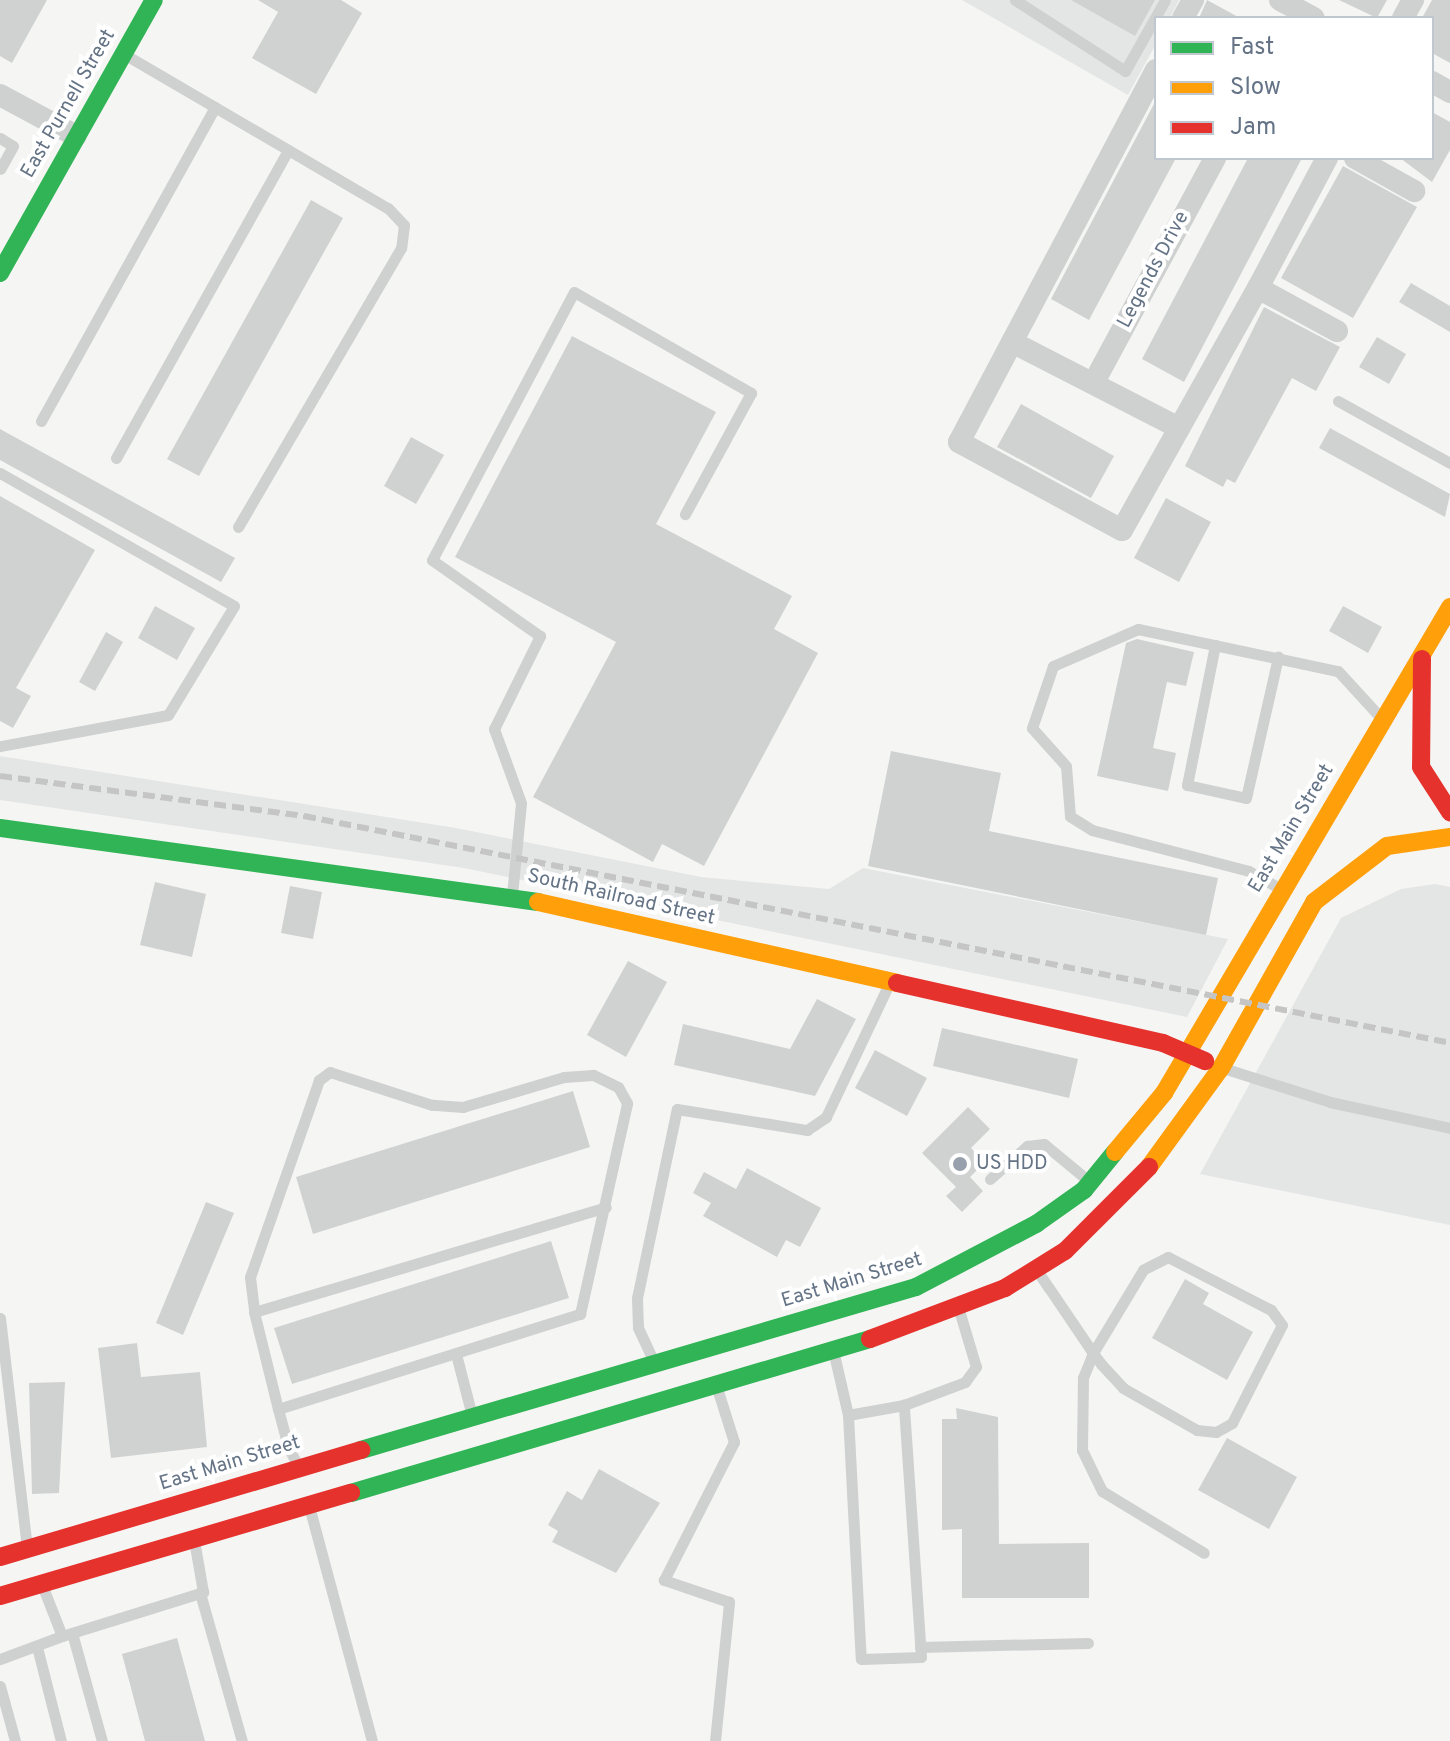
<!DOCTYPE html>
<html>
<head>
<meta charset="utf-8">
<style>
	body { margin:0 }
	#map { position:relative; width:1450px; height:1741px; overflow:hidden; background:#f5f5f4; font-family:Overpass,sans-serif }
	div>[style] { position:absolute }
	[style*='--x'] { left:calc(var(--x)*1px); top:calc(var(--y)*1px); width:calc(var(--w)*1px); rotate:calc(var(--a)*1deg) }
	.built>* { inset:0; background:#e4e5e5 }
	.building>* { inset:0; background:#d0d2d2 }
	.lane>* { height:11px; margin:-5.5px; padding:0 5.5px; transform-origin:5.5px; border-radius:5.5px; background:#cfd0d0 }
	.street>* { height:22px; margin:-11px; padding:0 11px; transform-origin:11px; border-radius:11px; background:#cfd0d0 }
	.fast>* { height:18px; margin:-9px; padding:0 9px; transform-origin:9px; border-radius:9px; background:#30b455 }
	.slow>* { height:18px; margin:-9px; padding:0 9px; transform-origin:9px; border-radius:9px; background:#ff9f0a }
	.jam>* { height:18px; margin:-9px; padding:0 9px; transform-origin:9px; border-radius:9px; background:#e5322d }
	.rail>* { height:6px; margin-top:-3px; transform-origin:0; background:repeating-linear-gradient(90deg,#c5c5c6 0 12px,transparent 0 18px) }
	.dots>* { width:22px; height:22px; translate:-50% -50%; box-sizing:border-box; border:4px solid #fff; border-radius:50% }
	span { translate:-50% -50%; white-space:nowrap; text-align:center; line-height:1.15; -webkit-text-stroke:8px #fff; paint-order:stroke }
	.street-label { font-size:20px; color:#647385 }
	.poi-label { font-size:20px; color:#647385 }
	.left { translate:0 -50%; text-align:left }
	.legend { position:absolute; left:1154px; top:16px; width:280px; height:144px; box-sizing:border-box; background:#fff; border:2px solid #c1c7ce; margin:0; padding:10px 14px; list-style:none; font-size:24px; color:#647385 }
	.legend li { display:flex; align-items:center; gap:16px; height:40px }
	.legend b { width:40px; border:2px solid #c1c7ce }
</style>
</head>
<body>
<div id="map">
	<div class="built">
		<i style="clip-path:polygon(962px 0,1179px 0,1170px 18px,1156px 18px,1156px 44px,1128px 95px)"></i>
		<i style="clip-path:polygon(0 756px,456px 828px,701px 877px,829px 889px,863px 868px,1228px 939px,1187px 1017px,464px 868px,0 800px)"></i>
		<i style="clip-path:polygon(1435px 884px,1450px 887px,1450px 1225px,1200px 1174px,1341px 918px,1401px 889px)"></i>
	</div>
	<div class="building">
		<i style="clip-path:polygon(0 0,47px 0,12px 63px,0 56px)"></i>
		<i style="clip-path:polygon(258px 0,341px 0,362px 13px,316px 94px,252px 58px,278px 12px)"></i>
		<i style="clip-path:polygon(1071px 0,1155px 0,1135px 36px)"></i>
		<i style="clip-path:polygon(1207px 0,1240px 18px,1199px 18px)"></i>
		<i style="clip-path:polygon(1339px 0,1387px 0,1377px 18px)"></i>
		<i style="clip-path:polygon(1432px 0,1450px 0,1450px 63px,1432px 53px,1432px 18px,1422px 18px)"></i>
		<i style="clip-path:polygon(1156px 100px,1156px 158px,1176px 158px,1089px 320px,1051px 299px)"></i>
		<i style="clip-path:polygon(1432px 112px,1450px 122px,1450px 150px,1432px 182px,1400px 158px,1432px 158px)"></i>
		<i style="clip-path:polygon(1248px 158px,1302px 158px,1184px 382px,1142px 359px)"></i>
		<i style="clip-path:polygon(1343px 166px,1417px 207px,1353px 318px,1281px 278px)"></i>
		<i style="clip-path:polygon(311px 200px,343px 218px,199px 476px,167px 459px)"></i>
		<i style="clip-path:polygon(1411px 283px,1450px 306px,1450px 332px,1399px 302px)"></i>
		<i style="clip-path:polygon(1264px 307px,1340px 347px,1316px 391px,1292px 378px,1235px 483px,1227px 479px,1223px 487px,1185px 466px)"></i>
		<i style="clip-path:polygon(572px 336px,716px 412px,656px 524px,792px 596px,774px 629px,818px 653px,704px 866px,662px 844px,653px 862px,533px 797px,616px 642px,455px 557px)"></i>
		<i style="clip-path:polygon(1377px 337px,1406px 354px,1389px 384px,1359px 367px)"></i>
		<i style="clip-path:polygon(1021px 404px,1114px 456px,1091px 498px,997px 447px)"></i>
		<i style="clip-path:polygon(1330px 428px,1450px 494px,1445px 517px,1319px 448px)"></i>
		<i style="clip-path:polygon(0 429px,235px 558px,221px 582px,0 460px)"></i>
		<i style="clip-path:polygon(411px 437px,444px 455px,416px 504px,384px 486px)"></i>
		<i style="clip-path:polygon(0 496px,95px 550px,16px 688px,31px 696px,13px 728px,0 721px)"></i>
		<i style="clip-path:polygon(1166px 498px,1211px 522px,1179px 582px,1134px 558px)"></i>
		<i style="clip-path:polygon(155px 606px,195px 628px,177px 660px,138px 638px)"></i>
		<i style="clip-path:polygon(1343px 606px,1382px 627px,1368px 653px,1329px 631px)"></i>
		<i style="clip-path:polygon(106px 632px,123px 642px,95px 691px,79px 682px)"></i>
		<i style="clip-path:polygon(1137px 639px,1194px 652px,1186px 686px,1167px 682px,1153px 748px,1176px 753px,1168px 791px,1097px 776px,1126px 643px)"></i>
		<i style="clip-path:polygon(891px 751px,1001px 773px,989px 831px,1218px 878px,1206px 935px,868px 866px)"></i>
		<i style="clip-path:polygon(155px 882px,206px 894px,192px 957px,140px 945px)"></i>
		<i style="clip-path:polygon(290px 886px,322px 892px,313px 939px,281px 933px)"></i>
		<i style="clip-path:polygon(628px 961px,667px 982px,626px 1057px,587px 1035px)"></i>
		<i style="clip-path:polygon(817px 999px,856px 1019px,815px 1096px,674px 1065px,683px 1024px,790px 1049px)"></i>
		<i style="clip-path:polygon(942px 1028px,1078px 1059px,1069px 1098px,933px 1066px)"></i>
		<i style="clip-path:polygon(875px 1050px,927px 1078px,907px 1116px,855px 1088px)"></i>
		<i style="clip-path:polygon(573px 1091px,590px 1147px,313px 1234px,296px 1177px)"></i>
		<i style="clip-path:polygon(968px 1107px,990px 1129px,971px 1148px,985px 1162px,970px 1177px,983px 1191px,962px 1212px,946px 1196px,956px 1187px,922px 1153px)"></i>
		<i style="clip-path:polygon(747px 1168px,821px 1208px,800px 1247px,786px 1240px,777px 1257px,703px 1216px,711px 1203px,693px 1193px,704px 1172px,736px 1189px)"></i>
		<i style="clip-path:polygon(206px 1202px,234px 1213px,183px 1335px,156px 1323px)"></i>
		<i style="clip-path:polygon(551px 1241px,569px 1298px,292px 1384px,274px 1328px)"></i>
		<i style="clip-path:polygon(1185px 1279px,1209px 1293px,1203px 1304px,1253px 1332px,1227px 1380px,1152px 1338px)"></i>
		<i style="clip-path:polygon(137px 1343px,141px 1377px,200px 1372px,207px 1447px,111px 1458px,98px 1348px)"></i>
		<i style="clip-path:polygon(65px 1382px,59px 1493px,32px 1494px,29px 1383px)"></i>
		<i style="clip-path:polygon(956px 1408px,998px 1417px,999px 1544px,1089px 1543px,1089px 1598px,962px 1598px,962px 1529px,942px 1530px,942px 1419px,957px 1419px)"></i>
		<i style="clip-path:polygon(1227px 1438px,1297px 1477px,1269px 1529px,1198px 1490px)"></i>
		<i style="clip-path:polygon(599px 1469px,660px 1503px,616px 1573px,552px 1542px,558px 1531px,548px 1525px,567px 1491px,582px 1500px)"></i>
		<i style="clip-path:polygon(177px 1638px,205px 1741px,145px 1741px,122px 1654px)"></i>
	</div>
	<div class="lane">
		<i style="--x:1015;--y:0;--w:131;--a:32.8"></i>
		<i style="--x:1125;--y:71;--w:81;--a:-60.6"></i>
		<i style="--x:124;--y:54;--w:306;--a:30.3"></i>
		<i style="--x:388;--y:208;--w:23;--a:47"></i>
		<i style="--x:404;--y:225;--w:23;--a:97"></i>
		<i style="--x:401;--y:248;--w:323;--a:120.3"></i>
		<i style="--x:0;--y:138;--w:15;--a:32"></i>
		<i style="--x:13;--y:146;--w:26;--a:119"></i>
		<i style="--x:1338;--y:401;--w:128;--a:29"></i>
		<i style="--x:41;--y:421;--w:359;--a:-61"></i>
		<i style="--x:116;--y:458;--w:353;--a:-60.8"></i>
		<i style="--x:0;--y:473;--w:269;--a:29.6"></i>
		<i style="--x:234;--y:606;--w:127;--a:121.2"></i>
		<i style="--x:168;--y:715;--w:171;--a:169.5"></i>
		<i style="--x:1215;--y:645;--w:143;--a:101.3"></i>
		<i style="--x:1187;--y:785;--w:60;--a:12.4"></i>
		<i style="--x:1246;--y:798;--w:145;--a:-77.2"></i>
		<i style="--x:1281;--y:889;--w:37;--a:-151"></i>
		<i style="--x:1249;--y:871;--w:162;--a:-165.4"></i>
		<i style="--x:1092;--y:830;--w:26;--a:-148"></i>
		<i style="--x:1070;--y:816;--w:50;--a:-94.6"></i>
		<i style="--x:1066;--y:766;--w:51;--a:-131.8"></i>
		<i style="--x:1032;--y:728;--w:65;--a:-71.3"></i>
		<i style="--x:1053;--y:666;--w:93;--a:-23.5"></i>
		<i style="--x:1138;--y:629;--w:204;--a:11.9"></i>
		<i style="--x:1338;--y:671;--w:65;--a:47.5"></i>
		<i style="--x:512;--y:895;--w:92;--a:-84.4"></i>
		<i style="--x:521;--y:803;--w:79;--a:-110"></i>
		<i style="--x:494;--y:729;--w:104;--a:-63.7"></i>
		<i style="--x:540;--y:636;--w:132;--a:-144.9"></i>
		<i style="--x:432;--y:560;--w:303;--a:-62.1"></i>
		<i style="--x:574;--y:292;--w:204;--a:29.7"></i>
		<i style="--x:751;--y:393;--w:138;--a:118.6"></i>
		<i style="--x:1223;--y:1068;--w:112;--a:17.6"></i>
		<i style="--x:1330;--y:1102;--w:123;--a:12.2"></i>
		<i style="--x:990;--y:1179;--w:50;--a:-41.7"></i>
		<i style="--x:1027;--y:1146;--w:17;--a:-7"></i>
		<i style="--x:1044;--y:1144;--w:60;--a:39.6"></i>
		<i style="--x:1036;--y:1269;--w:23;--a:56"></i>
		<i style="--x:1049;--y:1288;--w:78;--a:55.9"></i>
		<i style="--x:1093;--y:1353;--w:14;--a:54"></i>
		<i style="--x:1101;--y:1364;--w:33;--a:47"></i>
		<i style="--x:1123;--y:1388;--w:85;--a:29.6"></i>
		<i style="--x:1197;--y:1430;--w:19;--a:6"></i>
		<i style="--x:1216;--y:1432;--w:18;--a:-29"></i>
		<i style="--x:1232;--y:1423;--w:110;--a:-63"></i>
		<i style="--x:1282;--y:1325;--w:19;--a:-126"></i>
		<i style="--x:1271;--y:1310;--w:116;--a:-152.8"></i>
		<i style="--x:1168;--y:1257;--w:28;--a:153"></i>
		<i style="--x:1143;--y:1270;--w:97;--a:121.1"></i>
		<i style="--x:1093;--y:1353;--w:27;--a:112"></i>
		<i style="--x:1083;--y:1378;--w:72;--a:90.8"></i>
		<i style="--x:1082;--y:1450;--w:46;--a:64"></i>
		<i style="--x:1102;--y:1491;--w:119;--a:31.3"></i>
		<i style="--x:254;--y:1312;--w:367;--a:-16.6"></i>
		<i style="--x:0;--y:1318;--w:231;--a:83.3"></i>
		<i style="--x:833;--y:1350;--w:67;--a:77"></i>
		<i style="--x:848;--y:1415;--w:244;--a:87"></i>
		<i style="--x:861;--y:1659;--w:60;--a:-1.9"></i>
		<i style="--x:921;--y:1657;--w:253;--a:-93.9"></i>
		<i style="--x:904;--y:1405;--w:65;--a:-20.7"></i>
		<i style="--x:965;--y:1382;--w:19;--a:-54"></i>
		<i style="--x:976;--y:1367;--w:59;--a:-106.6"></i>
		<i style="--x:456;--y:1354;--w:64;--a:75.5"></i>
		<i style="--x:654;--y:1362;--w:38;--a:-115"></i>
		<i style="--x:638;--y:1327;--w:29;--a:-92"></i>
		<i style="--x:637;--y:1298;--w:193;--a:-78.1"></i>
		<i style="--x:677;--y:1109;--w:132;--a:9.2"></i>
		<i style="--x:807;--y:1130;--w:23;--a:-34"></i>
		<i style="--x:826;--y:1117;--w:147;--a:-64.7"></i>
		<i style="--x:278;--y:1409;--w:317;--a:-17.5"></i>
		<i style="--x:580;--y:1314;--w:216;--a:-77.4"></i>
		<i style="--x:627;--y:1103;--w:18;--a:-119"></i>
		<i style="--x:618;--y:1087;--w:28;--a:-154"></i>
		<i style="--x:593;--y:1075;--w:29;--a:176"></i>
		<i style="--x:564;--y:1077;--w:105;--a:163.5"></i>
		<i style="--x:463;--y:1107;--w:31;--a:-176"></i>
		<i style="--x:432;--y:1105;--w:107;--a:-162.1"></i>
		<i style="--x:330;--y:1072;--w:14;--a:144"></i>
		<i style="--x:319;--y:1080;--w:209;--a:109.3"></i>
		<i style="--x:250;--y:1277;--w:35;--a:83"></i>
		<i style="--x:254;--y:1312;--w:100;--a:76.1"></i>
		<i style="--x:278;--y:1409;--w:39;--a:75"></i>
		<i style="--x:288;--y:1447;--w:21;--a:62"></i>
		<i style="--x:848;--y:1415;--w:57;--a:-10.1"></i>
		<i style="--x:309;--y:1506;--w:243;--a:75"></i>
		<i style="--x:200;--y:1593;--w:154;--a:74.2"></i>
		<i style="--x:72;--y:1633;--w:112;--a:74.5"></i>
		<i style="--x:62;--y:1636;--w:148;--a:-17.3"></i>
		<i style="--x:203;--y:1592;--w:53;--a:-99.8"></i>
		<i style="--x:37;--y:1647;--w:97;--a:75.7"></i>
		<i style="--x:920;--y:1647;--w:168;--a:-1.4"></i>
		<i style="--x:0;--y:1659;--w:66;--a:-20.4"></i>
		<i style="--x:62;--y:1636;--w:55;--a:-111.4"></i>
		<i style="--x:0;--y:1686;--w:57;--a:74.7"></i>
		<i style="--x:715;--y:1741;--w:140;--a:-84.2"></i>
		<i style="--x:729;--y:1602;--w:69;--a:-161.3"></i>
		<i style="--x:664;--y:1580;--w:155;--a:-63.1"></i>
		<i style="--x:734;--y:1442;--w:60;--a:-107.5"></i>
	</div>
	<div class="street">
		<i style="--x:1280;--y:0;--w:38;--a:28"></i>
		<i style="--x:1183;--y:18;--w:21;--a:-61"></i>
		<i style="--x:1403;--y:18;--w:21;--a:-61"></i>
		<i style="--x:1156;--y:70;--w:421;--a:117.9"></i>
		<i style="--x:959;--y:442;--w:185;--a:28.4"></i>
		<i style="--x:1122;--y:530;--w:278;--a:-60.7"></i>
		<i style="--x:1432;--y:82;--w:21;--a:29"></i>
		<i style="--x:0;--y:95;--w:86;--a:28.3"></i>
		<i style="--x:1327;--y:158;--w:147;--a:118"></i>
		<i style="--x:1258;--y:288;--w:90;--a:28.6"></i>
		<i style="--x:1355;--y:158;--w:68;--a:29.2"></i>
		<i style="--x:1012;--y:342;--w:188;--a:27.2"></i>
		<i style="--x:1094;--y:382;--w:255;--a:-61.6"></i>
	</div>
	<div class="fast">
		<i style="--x:0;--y:273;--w:313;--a:-60.6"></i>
		<i style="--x:0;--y:828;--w:543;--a:7.83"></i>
		<i style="--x:361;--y:1450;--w:578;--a:-16.37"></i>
		<i style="--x:916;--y:1287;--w:136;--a:-27.7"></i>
		<i style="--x:1036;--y:1224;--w:59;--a:-35.3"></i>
		<i style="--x:1084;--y:1190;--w:49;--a:-50.8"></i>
		<i style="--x:351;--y:1493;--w:541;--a:-16.53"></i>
	</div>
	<div class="slow">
		<i style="--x:538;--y:902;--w:368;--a:12.7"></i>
		<i style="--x:1115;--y:1152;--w:77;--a:-50.3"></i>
		<i style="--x:1164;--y:1093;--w:564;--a:-59.52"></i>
		<i style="--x:1149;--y:1167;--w:122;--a:-54"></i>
		<i style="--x:1221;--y:1068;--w:190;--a:-60.7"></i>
		<i style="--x:1314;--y:902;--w:92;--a:-37.5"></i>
		<i style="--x:1387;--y:846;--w:64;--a:-8.1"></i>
	</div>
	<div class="jam">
		<i style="--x:1422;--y:659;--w:108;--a:90.5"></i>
		<i style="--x:1421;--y:767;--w:54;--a:57.2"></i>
		<i style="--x:897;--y:983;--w:273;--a:12.7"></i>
		<i style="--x:1163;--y:1043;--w:46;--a:23.2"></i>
		<i style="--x:870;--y:1339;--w:144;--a:-20.7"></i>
		<i style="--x:1005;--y:1288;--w:70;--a:-31.7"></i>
		<i style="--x:1065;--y:1251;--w:119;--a:-45"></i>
		<i style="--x:0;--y:1557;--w:377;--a:-16.5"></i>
		<i style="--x:0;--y:1596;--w:366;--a:-16.4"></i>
	</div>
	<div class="rail">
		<i style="--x:0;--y:776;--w:307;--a:7.5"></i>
		<i style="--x:304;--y:816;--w:1168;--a:11.2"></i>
	</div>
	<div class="dots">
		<i style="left:960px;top:1164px;background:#97a0ac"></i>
	</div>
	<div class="street-label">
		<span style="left:69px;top:104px;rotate:-60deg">East Purnell Street</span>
		<span style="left:1154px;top:270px;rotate:-62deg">Legends Drive</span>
		<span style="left:1292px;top:829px;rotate:-59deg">East Main Street</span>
		<span style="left:621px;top:898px;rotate:13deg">South Railroad Street</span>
		<span style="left:852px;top:1281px;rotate:-17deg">East Main Street</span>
		<span style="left:230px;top:1464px;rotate:-17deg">East Main Street</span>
	</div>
	<div class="poi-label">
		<span class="left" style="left:976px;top:1164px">US HDD</span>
	</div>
	<ul class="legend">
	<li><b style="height:10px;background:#30b455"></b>Fast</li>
	<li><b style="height:10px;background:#ff9f0a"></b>Slow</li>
	<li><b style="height:10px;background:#e5322d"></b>Jam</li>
	</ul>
</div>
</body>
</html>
